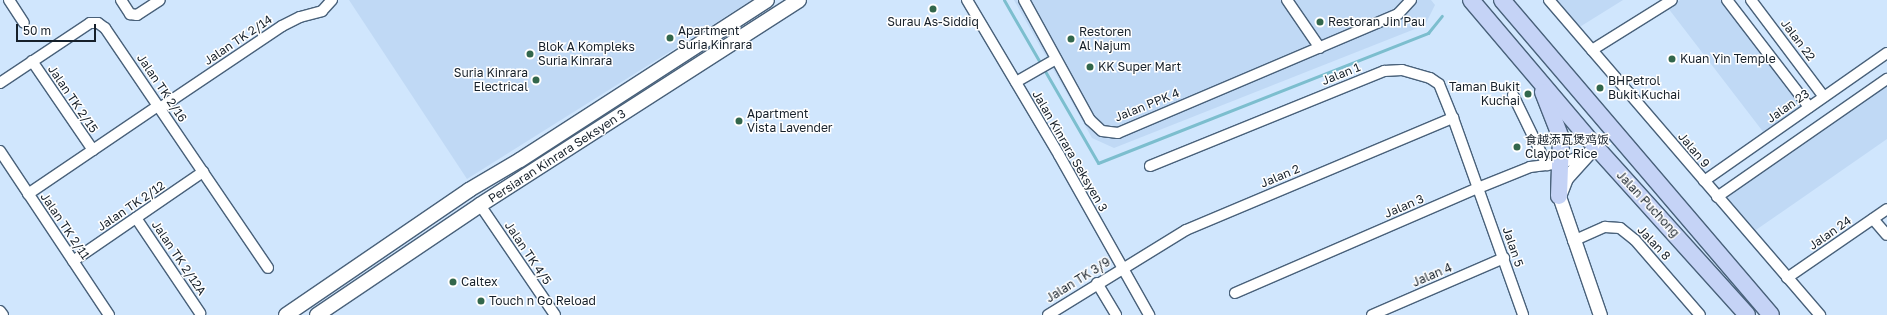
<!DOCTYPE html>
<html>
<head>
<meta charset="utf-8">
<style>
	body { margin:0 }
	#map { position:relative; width:1887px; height:315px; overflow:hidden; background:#d0e6fd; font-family:"Golos Text","Noto Sans SC",sans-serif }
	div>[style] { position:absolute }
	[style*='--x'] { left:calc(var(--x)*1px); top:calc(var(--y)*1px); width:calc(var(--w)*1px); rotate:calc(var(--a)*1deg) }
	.built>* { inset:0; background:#c0d9f5 }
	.stream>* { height:3px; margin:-1.5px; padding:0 1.5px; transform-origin:1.5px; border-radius:1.5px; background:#7cbece }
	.roads { filter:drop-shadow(1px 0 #49617a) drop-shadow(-1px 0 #49617a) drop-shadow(0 1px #49617a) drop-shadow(0 -1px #49617a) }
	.minor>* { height:10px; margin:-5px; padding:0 5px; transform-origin:5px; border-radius:5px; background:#fff }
	.tertiary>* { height:13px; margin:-6.5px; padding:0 6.5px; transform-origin:6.5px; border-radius:6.5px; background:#fff }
	.secondary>* { height:14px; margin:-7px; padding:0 7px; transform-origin:7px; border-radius:7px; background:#fff }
	.primary>* { height:16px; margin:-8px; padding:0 8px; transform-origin:8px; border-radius:8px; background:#c5d3f6 }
	.dots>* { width:11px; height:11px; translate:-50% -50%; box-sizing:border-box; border:2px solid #fff; border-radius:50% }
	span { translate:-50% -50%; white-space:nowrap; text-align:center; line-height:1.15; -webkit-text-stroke:3px #fff; paint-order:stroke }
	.poi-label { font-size:12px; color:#16202a }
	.left { translate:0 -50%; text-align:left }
	.right { translate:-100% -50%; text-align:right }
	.street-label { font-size:12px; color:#16202a }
	.scale { position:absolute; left:16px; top:24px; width:80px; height:18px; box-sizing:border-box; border:2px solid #16202a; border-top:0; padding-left:5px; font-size:12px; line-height:14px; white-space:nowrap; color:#16202a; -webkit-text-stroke:3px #fff; paint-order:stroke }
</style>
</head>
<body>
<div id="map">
	<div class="built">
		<i style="clip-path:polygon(349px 0,752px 0,467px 179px)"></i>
		<i style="clip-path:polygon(1014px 0,1431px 0,1435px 5px,1425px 25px,1114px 148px,1092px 138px)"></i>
		<i style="clip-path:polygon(1555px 0,1623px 0,1578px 28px)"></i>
		<i style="clip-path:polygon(1680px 0,1721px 0,1802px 106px,1764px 133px,1668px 8px)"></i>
		<i style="clip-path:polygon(1887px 83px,1887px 139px,1753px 232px,1724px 198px)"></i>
	</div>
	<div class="stream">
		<i style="--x:1004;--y:0;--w:188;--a:60"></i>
		<i style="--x:1098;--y:163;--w:355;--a:-21.5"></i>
		<i style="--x:1428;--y:33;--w:22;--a:-51"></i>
	</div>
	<div class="roads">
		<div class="minor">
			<i style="--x:9;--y:0;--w:27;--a:57"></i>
			<i style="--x:121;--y:0;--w:17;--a:57"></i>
			<i style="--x:130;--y:14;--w:7;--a:8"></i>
			<i style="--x:137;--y:15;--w:27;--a:-33"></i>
			<i style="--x:967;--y:0;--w:180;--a:59.3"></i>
			<i style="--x:1059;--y:155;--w:184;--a:60.6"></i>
			<i style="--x:1024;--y:0;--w:137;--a:61.2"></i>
			<i style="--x:1090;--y:120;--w:16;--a:43"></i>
			<i style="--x:1102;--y:131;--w:16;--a:7"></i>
			<i style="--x:1118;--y:133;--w:304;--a:-23"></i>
			<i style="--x:1398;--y:14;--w:19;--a:-47"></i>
			<i style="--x:1287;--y:0;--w:58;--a:55.5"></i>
			<i style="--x:1549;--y:0;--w:416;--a:49.3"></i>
			<i style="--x:1727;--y:0;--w:135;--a:52.5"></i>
			<i style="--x:1751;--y:0;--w:121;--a:53"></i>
			<i style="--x:1592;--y:50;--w:94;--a:-32"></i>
			<i style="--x:32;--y:61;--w:108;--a:55.6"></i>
			<i style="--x:1016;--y:82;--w:46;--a:-29.9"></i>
			<i style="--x:0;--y:83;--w:108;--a:-33.7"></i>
			<i style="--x:90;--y:23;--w:8;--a:0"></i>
			<i style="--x:98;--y:23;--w:9;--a:36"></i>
			<i style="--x:105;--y:28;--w:290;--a:55.8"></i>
			<i style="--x:1513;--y:95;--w:78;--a:64.1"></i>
			<i style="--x:160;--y:108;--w:147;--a:-33.9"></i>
			<i style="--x:282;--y:26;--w:20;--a:-27"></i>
			<i style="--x:300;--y:17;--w:23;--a:-15"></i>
			<i style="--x:322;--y:11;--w:15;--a:-48"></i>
			<i style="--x:0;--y:151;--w:197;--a:56.4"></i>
			<i style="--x:1150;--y:166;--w:253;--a:-22.1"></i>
			<i style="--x:1384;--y:71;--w:18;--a:-3"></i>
			<i style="--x:1402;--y:70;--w:29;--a:16"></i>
			<i style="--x:1430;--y:78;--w:11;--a:34"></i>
			<i style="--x:1439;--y:84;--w:37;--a:68"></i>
			<i style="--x:1453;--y:118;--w:209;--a:70.4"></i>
			<i style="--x:1704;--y:181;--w:223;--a:-35"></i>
			<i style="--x:28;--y:194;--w:157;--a:-34.1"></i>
			<i style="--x:1717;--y:197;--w:207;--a:-34.8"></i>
			<i style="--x:480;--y:205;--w:133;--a:55.7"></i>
			<i style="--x:136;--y:218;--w:115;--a:56"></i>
			<i style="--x:1873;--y:219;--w:21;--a:49"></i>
			<i style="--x:1573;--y:241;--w:35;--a:-24"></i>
			<i style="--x:1605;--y:227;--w:15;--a:4"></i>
			<i style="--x:1620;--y:228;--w:19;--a:39"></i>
			<i style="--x:1635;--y:240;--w:99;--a:49.1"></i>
			<i style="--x:73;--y:261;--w:158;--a:-34.4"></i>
			<i style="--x:1787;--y:278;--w:121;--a:-34.6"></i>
			<i style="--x:1097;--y:283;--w:37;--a:59"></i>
			<i style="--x:1235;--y:293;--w:265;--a:-23.4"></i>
			<i style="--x:1478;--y:188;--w:56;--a:-22"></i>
			<i style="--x:1530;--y:167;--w:32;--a:-7"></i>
			<i style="--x:1562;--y:163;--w:27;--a:-20"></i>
			<i style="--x:0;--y:311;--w:5;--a:53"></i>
			<i style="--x:1048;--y:315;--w:162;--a:-31.6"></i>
			<i style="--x:1186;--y:230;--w:290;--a:-22.8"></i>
			<i style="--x:1372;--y:315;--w:144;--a:-23.4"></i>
		</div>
		<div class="tertiary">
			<i style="--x:1595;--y:146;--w:43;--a:132.2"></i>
			<i style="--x:1566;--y:178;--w:19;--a:111"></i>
			<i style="--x:1559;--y:196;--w:126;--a:71"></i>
		</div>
		<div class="secondary">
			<i style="--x:286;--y:315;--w:222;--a:-34.3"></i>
			<i style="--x:469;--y:190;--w:59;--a:-30.5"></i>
			<i style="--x:520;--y:160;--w:294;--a:-32.9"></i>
			<i style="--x:317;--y:315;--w:197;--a:-34"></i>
			<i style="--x:480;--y:205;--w:379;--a:-32.7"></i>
		</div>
		<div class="primary">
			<i style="--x:1471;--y:0;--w:192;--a:49.7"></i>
			<i style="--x:1595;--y:146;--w:227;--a:48"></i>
			<i style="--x:1502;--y:0;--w:414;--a:49.5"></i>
			<i style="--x:1543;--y:92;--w:49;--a:68.6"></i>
			<i style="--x:1561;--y:138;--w:58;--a:92"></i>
		</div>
	</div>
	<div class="dots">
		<i style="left:933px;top:9px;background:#32674c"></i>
		<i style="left:1320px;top:22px;background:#32674c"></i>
		<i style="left:670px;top:38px;background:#32674c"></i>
		<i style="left:1071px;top:39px;background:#32674c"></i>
		<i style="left:530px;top:54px;background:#32674c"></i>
		<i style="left:1672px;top:59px;background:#32674c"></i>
		<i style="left:1090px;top:67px;background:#32674c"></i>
		<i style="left:536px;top:80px;background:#32674c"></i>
		<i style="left:1600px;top:88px;background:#32674c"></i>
		<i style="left:1528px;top:94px;background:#32674c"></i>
		<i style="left:739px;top:121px;background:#32674c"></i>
		<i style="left:1517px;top:147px;background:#32674c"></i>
		<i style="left:453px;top:282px;background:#32674c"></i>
		<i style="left:481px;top:301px;background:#32674c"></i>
	</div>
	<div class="poi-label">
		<span style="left:933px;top:22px">Surau As-Siddiq</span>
		<span class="left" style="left:1328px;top:22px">Restoran Jin Pau</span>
		<span class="left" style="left:678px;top:38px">Apartment<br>Suria Kinrara</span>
		<span class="left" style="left:1079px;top:39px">Restoren<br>Al Najum</span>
		<span class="left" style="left:538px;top:54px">Blok A Kompleks<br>Suria Kinrara</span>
		<span class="left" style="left:1680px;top:59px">Kuan Yin Temple</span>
		<span class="left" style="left:1098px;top:67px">KK Super Mart</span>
		<span class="right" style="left:528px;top:80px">Suria Kinrara<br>Electrical</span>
		<span class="left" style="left:1608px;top:88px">BHPetrol<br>Bukit Kuchai</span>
		<span class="right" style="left:1520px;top:94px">Taman Bukit<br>Kuchai</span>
		<span class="left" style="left:747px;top:121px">Apartment<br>Vista Lavender</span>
		<span class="left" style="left:1525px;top:147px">食越添瓦煲鸡饭<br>Claypot Rice</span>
		<span class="left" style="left:461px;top:282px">Caltex</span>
		<span class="left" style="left:489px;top:301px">Touch n Go Reload</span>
	</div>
	<div class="street-label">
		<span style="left:238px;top:40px;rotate:-34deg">Jalan TK 2/14</span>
		<span style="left:1798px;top:40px;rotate:53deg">Jalan 22</span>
		<span style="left:1341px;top:74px;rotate:-22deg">Jalan 1</span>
		<span style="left:162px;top:88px;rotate:56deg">Jalan TK 2/16</span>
		<span style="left:73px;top:99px;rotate:56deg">Jalan TK 2/15</span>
		<span style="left:1147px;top:105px;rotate:-22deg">Jalan PPK 4</span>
		<span style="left:1788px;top:106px;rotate:-35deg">Jalan 23</span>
		<span style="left:1694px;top:150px;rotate:50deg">Jalan 9</span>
		<span style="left:1070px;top:151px;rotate:60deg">Jalan Kinrara Seksyen 3</span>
		<span style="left:557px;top:156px;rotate:-33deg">Persiaran Kinrara Seksyen 3</span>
		<span style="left:1280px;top:176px;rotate:-23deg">Jalan 2</span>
		<span style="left:1648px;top:204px;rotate:47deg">Jalan Puchong</span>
		<span style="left:131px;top:206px;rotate:-34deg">Jalan TK 2/12</span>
		<span style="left:1404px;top:206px;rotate:-23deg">Jalan 3</span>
		<span style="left:65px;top:226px;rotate:56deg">Jalan TK 2/11</span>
		<span style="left:1830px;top:233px;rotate:-35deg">Jalan 24</span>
		<span style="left:1654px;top:243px;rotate:47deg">Jalan 8</span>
		<span style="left:1513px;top:247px;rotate:71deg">Jalan 5</span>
		<span style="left:528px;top:253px;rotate:56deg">Jalan TK 4/5</span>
		<span style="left:179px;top:258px;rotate:56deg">Jalan TK 2/12A</span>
		<span style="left:1432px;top:275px;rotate:-23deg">Jalan 4</span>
		<span style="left:1078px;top:280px;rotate:-32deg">Jalan TK 3/9</span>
	</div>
	<div class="scale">50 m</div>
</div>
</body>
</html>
